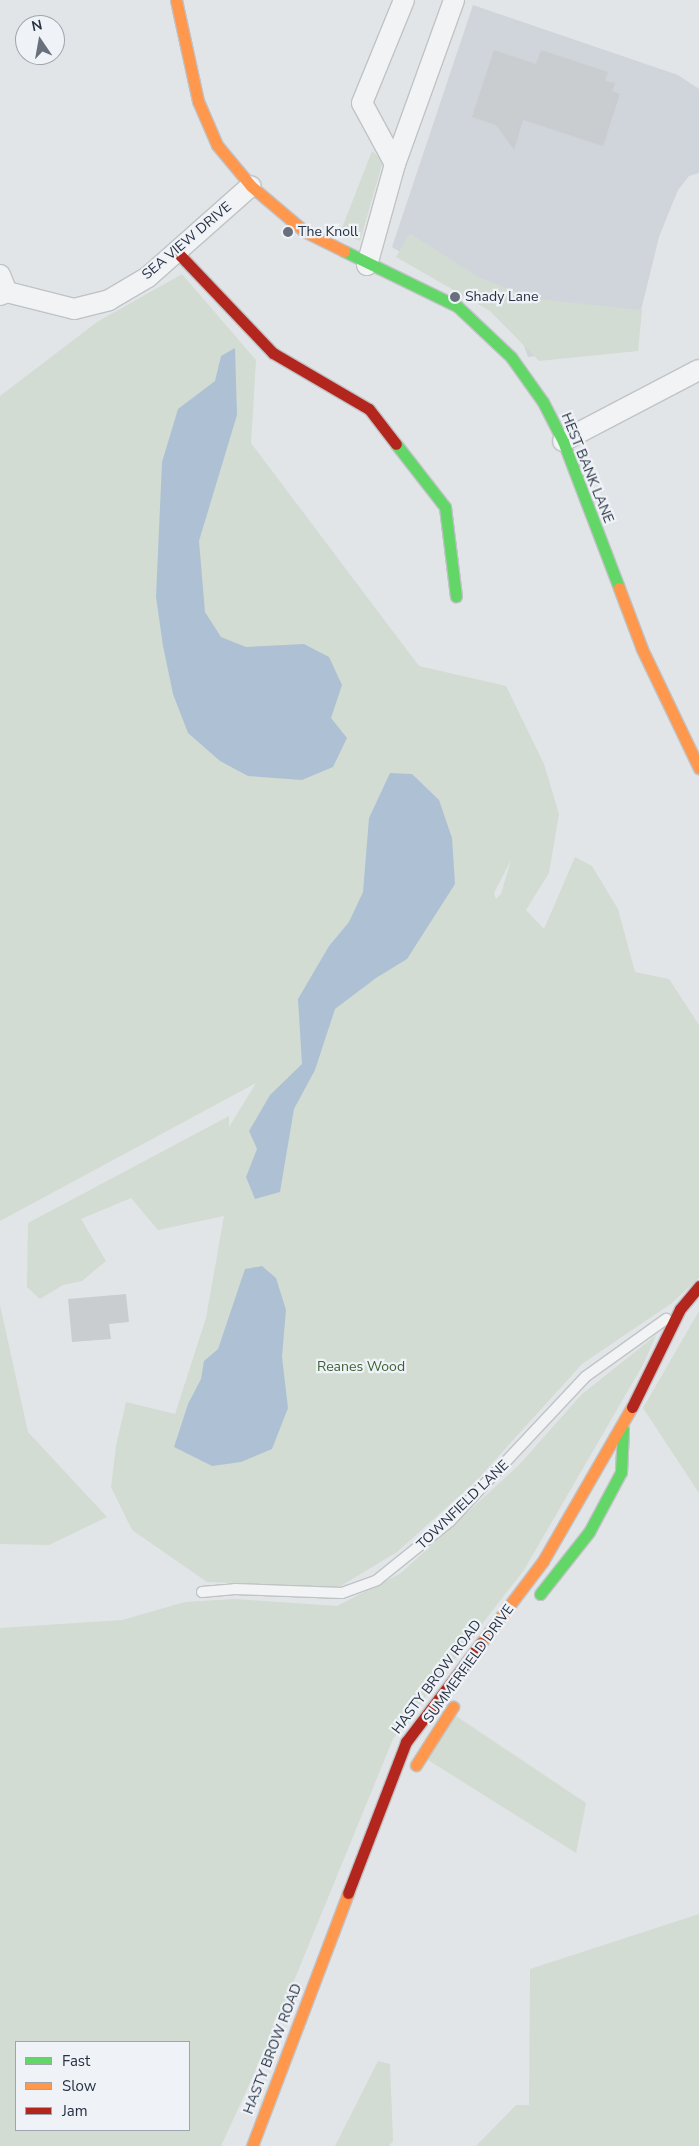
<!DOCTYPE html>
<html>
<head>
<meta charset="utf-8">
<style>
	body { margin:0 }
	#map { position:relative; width:699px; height:2146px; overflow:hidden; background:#e2e5e8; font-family:"Nunito Sans",sans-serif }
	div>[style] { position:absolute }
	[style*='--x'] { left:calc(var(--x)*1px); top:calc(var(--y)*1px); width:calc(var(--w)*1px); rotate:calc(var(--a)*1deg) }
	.built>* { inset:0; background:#d0d4db }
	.green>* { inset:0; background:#d2dcd2 }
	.water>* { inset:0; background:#aec1d4 }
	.building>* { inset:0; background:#cacdd0 }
	.roads { filter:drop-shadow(1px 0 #c0c3c6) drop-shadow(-1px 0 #c0c3c6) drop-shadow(0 1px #c0c3c6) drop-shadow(0 -1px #c0c3c6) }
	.lane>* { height:10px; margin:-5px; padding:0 5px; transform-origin:5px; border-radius:5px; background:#f2f3f4 }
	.street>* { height:20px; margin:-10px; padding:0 10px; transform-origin:10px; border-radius:10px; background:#f2f3f4 }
	.fast>* { height:11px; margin:-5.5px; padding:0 5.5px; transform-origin:5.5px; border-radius:5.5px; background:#63d668 }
	.slow>* { height:11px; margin:-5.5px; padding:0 5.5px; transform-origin:5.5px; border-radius:5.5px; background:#ff974d }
	.jam>* { height:11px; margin:-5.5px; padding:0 5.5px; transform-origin:5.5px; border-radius:5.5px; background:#b3261e }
	.dots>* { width:14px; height:14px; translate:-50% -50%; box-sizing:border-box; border:2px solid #eff3f7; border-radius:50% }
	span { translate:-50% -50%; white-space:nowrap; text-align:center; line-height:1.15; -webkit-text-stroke:4.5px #eff3f7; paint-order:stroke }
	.poi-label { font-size:14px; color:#273142 }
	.left { translate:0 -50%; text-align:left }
	.street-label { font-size:14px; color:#273142 }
	.park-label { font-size:14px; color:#3c5f34 }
	.legend { position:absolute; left:15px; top:2041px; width:175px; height:90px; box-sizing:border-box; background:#eff3f7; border:1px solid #9fa5af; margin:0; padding:6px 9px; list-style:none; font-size:15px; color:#273142 }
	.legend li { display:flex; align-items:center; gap:10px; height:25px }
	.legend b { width:25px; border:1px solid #9fa5af }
	.north { position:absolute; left:15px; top:15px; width:50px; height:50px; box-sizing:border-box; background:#eff3f7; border:1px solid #9fa5af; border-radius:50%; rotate:348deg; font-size:14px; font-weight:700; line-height:20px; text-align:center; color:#273142 }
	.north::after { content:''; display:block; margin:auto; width:18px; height:22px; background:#68707c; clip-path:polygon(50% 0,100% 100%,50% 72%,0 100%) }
</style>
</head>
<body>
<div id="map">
	<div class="built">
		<i style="clip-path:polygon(473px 5px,678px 75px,699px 89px,699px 173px,689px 176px,678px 190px,659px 237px,632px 347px,528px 357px,518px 329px,506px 317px,392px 247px)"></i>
	</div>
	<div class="green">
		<i style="clip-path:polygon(372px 151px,383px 161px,360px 241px,340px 233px)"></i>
		<i style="clip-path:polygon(410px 233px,478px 277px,536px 299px,642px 310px,638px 351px,539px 361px,490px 311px,396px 257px)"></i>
		<i style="clip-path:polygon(evenodd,182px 274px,256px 360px,251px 443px,419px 666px,506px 686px,544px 764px,559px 814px,549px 873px,526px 910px,544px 929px,575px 857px,592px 866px,618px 909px,635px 972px,669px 979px,699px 1025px,699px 1278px,672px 1303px,582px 1364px,477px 1480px,397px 1552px,339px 1587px,207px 1582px,132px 1530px,111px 1487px,116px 1446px,126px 1402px,175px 1414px,206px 1318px,224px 1216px,158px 1230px,131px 1198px,81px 1219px,106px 1261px,82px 1281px,63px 1285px,40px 1299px,27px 1287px,28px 1223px,229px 1116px,229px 1127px,256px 1083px,0 1221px,0 396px,97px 322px,182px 274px,511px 860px,501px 894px,496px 899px,494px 893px,511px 860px)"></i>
		<i style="clip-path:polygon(0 1305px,28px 1432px,107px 1517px,49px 1545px,0 1544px)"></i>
		<i style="clip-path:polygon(699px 1311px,699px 1493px,643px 1408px)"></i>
		<i style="clip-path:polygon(evenodd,656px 1335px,644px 1363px,524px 1570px,393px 1739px,271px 2037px,221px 2146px,0 2146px,0 1628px,122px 1620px,185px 1602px,234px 1599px,337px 1606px,401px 1573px,519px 1465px,581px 1395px,656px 1335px,16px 2042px,189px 2042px,189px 2130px,16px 2130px,16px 2042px)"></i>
		<i style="clip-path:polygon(453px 1714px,586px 1803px,576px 1853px,428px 1760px)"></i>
		<i style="clip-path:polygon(699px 1914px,699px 2146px,476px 2146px,516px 2105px,529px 2105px,530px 1969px)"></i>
		<i style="clip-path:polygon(378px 2061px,390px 2064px,393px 2141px,389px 2146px,335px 2146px)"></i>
	</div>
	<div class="water">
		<i style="clip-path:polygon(235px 348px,237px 415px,199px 541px,205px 612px,221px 637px,246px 647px,304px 644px,329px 657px,342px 685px,331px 718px,347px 738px,333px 767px,302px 780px,248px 776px,220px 761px,188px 733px,173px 694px,163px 646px,156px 597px,162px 462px,178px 409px,215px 381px,221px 356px)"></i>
		<i style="clip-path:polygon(390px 773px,412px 774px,439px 800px,452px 838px,455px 884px,407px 959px,376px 978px,335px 1009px,315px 1070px,294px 1109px,280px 1192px,255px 1199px,246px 1177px,257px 1149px,249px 1131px,270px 1095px,302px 1064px,298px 999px,329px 946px,349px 922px,363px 892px,369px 818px)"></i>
		<i style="clip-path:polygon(262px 1266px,276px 1278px,286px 1310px,282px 1357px,288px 1408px,272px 1449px,241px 1462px,212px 1466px,174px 1447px,188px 1404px,201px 1379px,204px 1361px,218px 1349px,245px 1269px)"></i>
	</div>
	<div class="building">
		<i style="clip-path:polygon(494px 50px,536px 64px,541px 50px,608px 72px,605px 81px,615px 83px,612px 91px,620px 94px,603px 146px,523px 120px,514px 150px,496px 125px,472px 117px)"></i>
		<i style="clip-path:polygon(126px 1294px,129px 1322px,109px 1324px,111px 1339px,72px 1342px,68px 1299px)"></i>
	</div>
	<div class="roads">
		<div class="lane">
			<i style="--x:202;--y:1592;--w:33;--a:-5"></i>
			<i style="--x:235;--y:1589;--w:107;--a:2.1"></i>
			<i style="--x:342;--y:1593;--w:37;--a:-20"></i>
			<i style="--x:377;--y:1580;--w:94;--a:-38.9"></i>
			<i style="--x:450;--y:1521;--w:197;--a:-46.8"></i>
			<i style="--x:585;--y:1377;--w:100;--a:-35.6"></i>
		</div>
		<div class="street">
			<i style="--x:395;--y:164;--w:69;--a:-118.4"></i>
			<i style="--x:362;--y:103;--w:111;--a:-67.8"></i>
			<i style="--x:367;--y:265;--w:105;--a:-74.5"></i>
			<i style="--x:395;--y:164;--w:174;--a:-70.2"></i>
			<i style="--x:0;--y:275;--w:18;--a:68"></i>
			<i style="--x:0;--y:295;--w:8;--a:-23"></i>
			<i style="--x:7;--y:292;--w:69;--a:14.2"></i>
			<i style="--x:74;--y:309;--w:36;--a:-14"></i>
			<i style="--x:109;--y:300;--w:45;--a:-30.5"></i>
			<i style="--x:148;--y:277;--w:137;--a:-41.5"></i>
			<i style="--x:563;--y:441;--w:153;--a:-27.6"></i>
		</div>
		<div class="fast">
			<i style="--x:344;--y:251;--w:126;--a:26"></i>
			<i style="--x:457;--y:306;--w:74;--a:43.4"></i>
			<i style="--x:511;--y:357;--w:55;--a:54.6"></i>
			<i style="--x:543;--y:402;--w:44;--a:62.9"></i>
			<i style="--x:563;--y:441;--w:157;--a:69.1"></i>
			<i style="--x:396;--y:444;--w:80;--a:52.1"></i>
			<i style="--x:445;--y:507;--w:90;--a:83"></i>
			<i style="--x:540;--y:1594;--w:79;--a:-51.7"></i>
			<i style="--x:589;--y:1532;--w:68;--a:-61.9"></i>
			<i style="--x:621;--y:1472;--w:43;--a:-87.3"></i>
		</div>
		<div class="slow">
			<i style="--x:176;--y:0;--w:103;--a:77.7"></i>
			<i style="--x:198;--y:101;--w:48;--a:66.6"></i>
			<i style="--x:217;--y:145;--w:53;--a:50.3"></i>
			<i style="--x:251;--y:186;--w:70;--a:40.3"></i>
			<i style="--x:304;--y:231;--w:45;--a:26.6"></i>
			<i style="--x:619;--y:588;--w:65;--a:69.3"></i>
			<i style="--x:642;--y:649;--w:132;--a:64.4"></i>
			<i style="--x:481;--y:1643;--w:103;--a:-52.9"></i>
			<i style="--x:543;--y:1561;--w:178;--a:-60"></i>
			<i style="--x:416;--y:1765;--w:69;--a:-57.5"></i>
			<i style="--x:252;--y:2146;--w:271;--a:-69.2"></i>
		</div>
		<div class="jam">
			<i style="--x:177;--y:252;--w:139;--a:46.5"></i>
			<i style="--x:273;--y:353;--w:111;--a:30.3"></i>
			<i style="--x:369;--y:409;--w:44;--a:52.4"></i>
			<i style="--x:632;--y:1407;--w:109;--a:-63.9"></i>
			<i style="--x:680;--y:1309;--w:30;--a:-50"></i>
			<i style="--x:348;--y:1893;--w:162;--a:-69"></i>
			<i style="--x:406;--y:1742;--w:124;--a:-52.9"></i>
		</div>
	</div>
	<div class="dots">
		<i style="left:288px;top:232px;background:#68707c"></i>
		<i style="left:455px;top:297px;background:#68707c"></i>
	</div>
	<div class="poi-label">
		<span class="left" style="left:298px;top:232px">The Knoll</span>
		<span class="left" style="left:465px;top:297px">Shady Lane</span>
	</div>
	<div class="street-label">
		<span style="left:187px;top:241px;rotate:-40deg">SEA VIEW DRIVE</span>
		<span style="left:587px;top:468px;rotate:68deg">HEST BANK LANE</span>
		<span style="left:463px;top:1505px;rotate:-44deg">TOWNFIELD LANE</span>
		<span style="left:469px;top:1664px;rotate:-54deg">SUMMERFIELD DRIVE</span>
		<span style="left:437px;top:1677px;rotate:-53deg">HASTY BROW ROAD</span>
		<span style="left:273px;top:2049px;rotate:-69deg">HASTY BROW ROAD</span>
	</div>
	<div class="park-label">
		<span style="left:361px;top:1367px">Reanes Wood</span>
	</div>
	<ul class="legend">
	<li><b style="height:6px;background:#63d668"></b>Fast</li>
	<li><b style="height:6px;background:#ff974d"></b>Slow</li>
	<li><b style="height:6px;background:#b3261e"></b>Jam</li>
	</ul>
	<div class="north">N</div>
</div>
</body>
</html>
